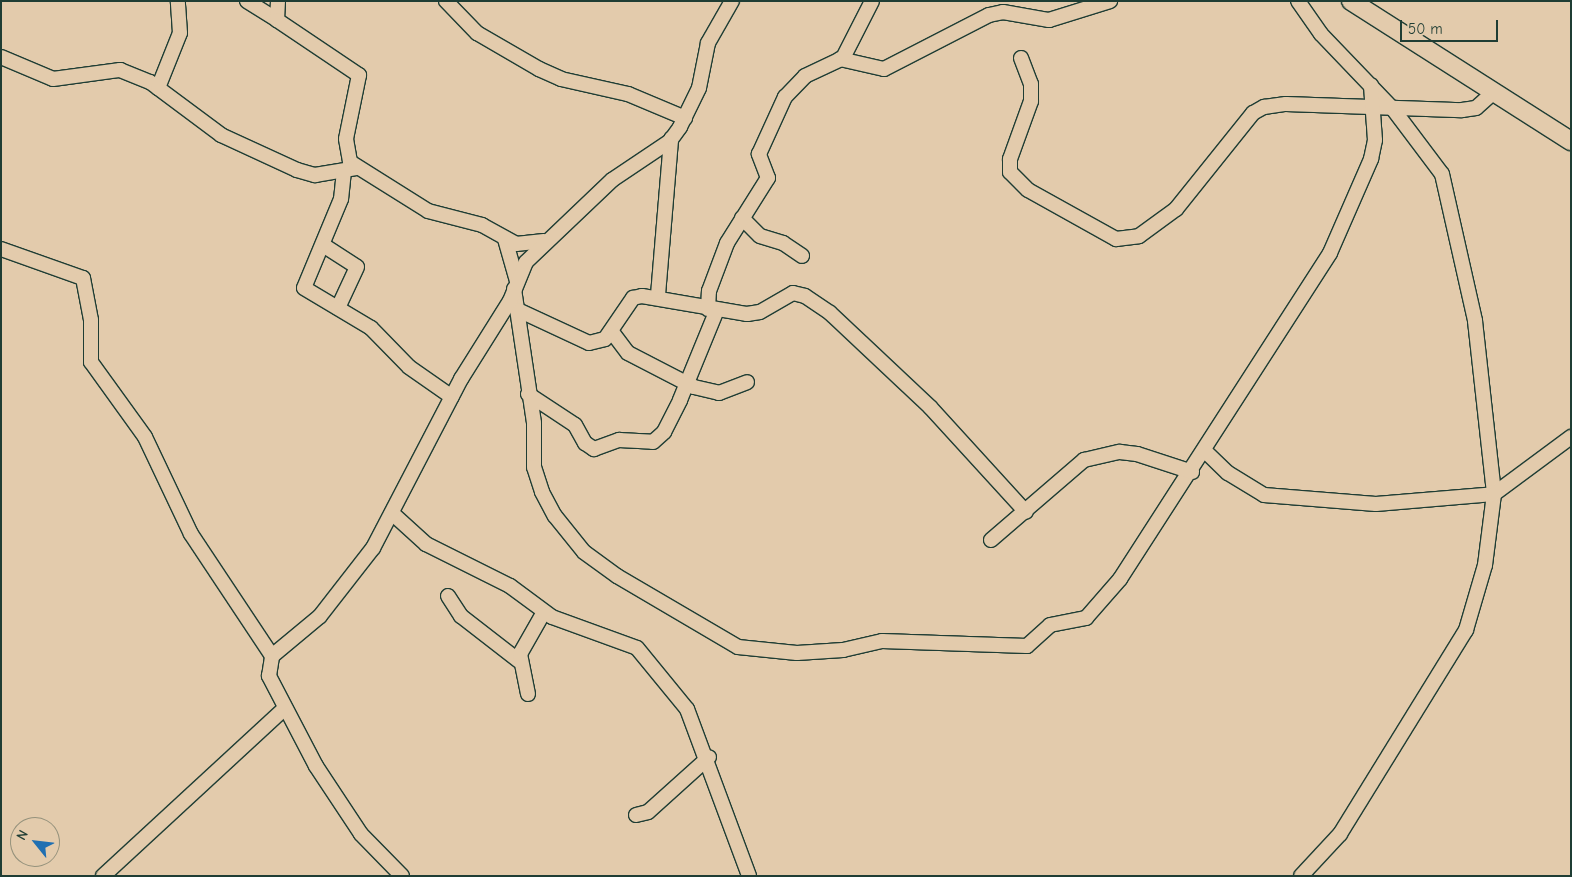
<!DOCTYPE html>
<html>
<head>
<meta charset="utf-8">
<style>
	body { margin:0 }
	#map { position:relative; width:1572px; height:877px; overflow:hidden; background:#e3cbac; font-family:"Comic Neue",sans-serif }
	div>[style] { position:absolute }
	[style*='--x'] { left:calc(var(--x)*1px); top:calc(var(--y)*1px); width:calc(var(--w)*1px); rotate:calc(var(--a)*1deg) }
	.roads { filter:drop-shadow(1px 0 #1f3d34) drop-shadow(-1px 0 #1f3d34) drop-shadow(0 1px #1f3d34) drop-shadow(0 -1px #1f3d34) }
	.minor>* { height:14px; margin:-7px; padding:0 7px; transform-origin:7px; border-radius:7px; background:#e3cbac }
	.tertiary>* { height:18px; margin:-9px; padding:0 9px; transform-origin:9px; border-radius:9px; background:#e3cbac }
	span { translate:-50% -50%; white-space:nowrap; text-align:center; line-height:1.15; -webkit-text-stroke:4px #e3cbac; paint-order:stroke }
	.frame { position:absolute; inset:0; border:2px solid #1f3d34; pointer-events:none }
	.north { position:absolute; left:10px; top:817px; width:50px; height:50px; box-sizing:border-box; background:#e3cbac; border:1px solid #95927c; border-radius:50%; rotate:299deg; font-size:14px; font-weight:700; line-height:20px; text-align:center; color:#1f3d34 }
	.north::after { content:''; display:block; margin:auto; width:18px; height:22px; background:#1f6fb2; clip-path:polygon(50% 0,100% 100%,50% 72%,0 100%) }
	.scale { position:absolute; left:1400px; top:20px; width:98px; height:22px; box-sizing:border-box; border:2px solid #1f3d34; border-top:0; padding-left:6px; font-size:15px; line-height:18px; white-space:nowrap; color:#1f3d34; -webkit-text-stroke:4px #e3cbac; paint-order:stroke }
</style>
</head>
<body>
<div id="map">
	<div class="roads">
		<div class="minor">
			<i style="--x:247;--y:1;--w:36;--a:32"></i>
			<i style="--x:278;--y:1;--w:19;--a:93"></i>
			<i style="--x:277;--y:20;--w:99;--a:33.9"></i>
			<i style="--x:359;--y:75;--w:65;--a:101.5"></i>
			<i style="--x:346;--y:139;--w:23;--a:80"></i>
			<i style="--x:350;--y:162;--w:92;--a:32.1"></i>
			<i style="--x:428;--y:211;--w:56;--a:14.5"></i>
			<i style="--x:482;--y:225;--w:39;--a:29"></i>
			<i style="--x:516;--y:244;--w:28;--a:-6"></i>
			<i style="--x:446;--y:1;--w:45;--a:45.9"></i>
			<i style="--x:477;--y:33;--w:72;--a:30.1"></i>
			<i style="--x:539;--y:69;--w:24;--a:24"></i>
			<i style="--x:561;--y:79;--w:69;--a:12.6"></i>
			<i style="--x:628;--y:94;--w:62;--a:22.8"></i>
			<i style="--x:1298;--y:1;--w:40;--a:55.1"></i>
			<i style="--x:1321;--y:34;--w:104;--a:46.2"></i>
			<i style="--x:1393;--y:109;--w:81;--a:53"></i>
			<i style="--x:1442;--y:174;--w:151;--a:77.3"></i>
			<i style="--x:1475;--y:321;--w:174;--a:83.7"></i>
			<i style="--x:1494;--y:494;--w:72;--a:97.2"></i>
			<i style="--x:1485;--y:565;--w:68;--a:106.3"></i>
			<i style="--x:1466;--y:630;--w:240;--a:121.7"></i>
			<i style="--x:1340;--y:834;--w:57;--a:132.9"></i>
			<i style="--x:1;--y:57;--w:56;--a:22.9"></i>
			<i style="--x:53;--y:79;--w:68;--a:-7.7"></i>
			<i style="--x:120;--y:70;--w:32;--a:22"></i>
			<i style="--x:150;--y:82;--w:89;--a:36.7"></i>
			<i style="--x:221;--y:135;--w:84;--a:24.7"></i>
			<i style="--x:297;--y:170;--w:19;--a:16"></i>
			<i style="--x:315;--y:175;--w:43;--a:-9.5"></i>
			<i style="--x:1021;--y:58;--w:28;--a:69"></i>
			<i style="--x:1031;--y:84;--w:17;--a:90"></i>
			<i style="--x:1031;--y:101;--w:62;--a:109.9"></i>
			<i style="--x:1010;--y:159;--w:13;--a:90"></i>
			<i style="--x:1010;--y:172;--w:25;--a:45"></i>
			<i style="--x:1028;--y:190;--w:101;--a:29.1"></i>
			<i style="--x:1116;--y:239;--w:23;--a:-7"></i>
			<i style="--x:1139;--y:236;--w:46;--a:-36.1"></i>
			<i style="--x:1176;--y:209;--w:123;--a:-51.3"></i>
			<i style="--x:1253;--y:113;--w:13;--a:-29"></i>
			<i style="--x:1264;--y:107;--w:22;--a:-8"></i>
			<i style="--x:1286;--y:104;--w:176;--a:2"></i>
			<i style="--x:1462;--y:110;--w:14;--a:-8"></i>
			<i style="--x:1476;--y:108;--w:24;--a:-42"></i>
			<i style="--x:840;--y:59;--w:45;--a:12.8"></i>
			<i style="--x:884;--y:69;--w:118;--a:-27.2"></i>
			<i style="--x:989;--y:15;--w:14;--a:-12"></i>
			<i style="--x:1003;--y:12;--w:47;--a:9.9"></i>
			<i style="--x:1049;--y:20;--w:64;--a:-17.3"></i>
			<i style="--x:158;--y:88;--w:59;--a:-68.2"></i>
			<i style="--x:180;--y:33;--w:32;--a:-94"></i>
			<i style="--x:344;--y:171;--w:28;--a:96"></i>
			<i style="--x:341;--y:199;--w:96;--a:112.6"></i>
			<i style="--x:304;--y:288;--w:78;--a:30.8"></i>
			<i style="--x:371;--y:328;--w:54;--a:45.7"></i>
			<i style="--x:409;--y:367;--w:52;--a:34.9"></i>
			<i style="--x:742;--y:218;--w:25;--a:45"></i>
			<i style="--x:760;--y:236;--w:24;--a:17"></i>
			<i style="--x:783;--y:243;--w:23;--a:34"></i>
			<i style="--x:505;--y:239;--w:44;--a:74.1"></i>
			<i style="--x:323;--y:245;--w:40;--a:32.9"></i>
			<i style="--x:357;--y:267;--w:45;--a:114.9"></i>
			<i style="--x:1;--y:249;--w:87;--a:19.5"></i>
			<i style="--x:83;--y:278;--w:43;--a:79.2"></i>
			<i style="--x:91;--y:320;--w:42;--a:90"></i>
			<i style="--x:91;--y:362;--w:92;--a:54.2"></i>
			<i style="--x:145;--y:437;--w:107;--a:64.6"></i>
			<i style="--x:191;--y:534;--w:146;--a:56.4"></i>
			<i style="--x:514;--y:289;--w:135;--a:81.5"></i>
			<i style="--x:534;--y:423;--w:44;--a:90"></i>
			<i style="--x:534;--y:467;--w:26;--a:72"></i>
			<i style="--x:542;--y:492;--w:27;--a:62"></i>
			<i style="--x:555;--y:516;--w:46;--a:51.1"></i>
			<i style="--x:584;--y:552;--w:41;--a:36"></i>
			<i style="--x:617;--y:576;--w:140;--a:30.4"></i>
			<i style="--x:738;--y:647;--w:59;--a:5.8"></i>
			<i style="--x:797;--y:653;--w:46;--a:-3.7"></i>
			<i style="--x:843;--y:650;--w:40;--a:-13"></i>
			<i style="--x:882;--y:641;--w:145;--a:2"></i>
			<i style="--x:1027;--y:646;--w:31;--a:-42"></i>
			<i style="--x:1050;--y:625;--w:37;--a:-11"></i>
			<i style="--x:1086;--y:618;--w:52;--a:-48.9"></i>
			<i style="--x:1120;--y:579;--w:388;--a:-57.2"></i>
			<i style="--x:1330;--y:253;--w:103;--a:-66.4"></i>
			<i style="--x:1371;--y:159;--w:19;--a:-78"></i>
			<i style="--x:1375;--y:140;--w:55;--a:-94.2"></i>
			<i style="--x:658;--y:295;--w:157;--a:-85.2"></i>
			<i style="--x:708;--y:309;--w:18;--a:-87"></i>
			<i style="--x:709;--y:291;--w:51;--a:-69.4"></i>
			<i style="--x:727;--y:243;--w:77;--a:-57.8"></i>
			<i style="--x:768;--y:178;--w:26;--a:-111"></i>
			<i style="--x:759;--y:154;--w:63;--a:-65.5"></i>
			<i style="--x:785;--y:97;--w:29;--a:-46"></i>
			<i style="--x:805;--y:76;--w:42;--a:-25.3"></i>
			<i style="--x:843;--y:58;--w:64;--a:-63"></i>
			<i style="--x:518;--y:310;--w:78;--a:24.9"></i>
			<i style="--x:589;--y:343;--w:16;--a:-14"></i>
			<i style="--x:605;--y:339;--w:50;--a:-55.7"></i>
			<i style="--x:633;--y:298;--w:9;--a:-13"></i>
			<i style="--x:642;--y:296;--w:107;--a:9.7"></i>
			<i style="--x:747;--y:314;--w:13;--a:-9"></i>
			<i style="--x:760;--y:312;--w:38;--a:-30"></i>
			<i style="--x:793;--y:293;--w:12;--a:14"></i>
			<i style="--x:805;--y:296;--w:30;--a:34"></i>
			<i style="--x:830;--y:313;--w:137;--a:43.2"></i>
			<i style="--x:930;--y:407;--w:142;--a:47.6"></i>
			<i style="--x:612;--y:332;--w:26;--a:53"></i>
			<i style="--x:628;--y:353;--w:74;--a:27.3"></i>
			<i style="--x:694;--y:387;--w:26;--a:13"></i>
			<i style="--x:719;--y:393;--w:30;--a:-21"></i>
			<i style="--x:528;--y:394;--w:56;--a:33.4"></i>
			<i style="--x:575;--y:425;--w:21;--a:61"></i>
			<i style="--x:585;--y:443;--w:11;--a:34"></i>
			<i style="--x:594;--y:449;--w:27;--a:-20"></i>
			<i style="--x:619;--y:440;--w:34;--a:3"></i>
			<i style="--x:653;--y:442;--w:15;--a:-42"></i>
			<i style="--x:664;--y:432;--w:36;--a:-63"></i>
			<i style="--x:680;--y:400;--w:97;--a:-67.7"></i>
			<i style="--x:1206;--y:452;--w:30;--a:44"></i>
			<i style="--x:1228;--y:473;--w:42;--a:31.4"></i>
			<i style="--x:1264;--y:495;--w:112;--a:4.6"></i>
			<i style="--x:1376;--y:504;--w:118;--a:-4.8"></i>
			<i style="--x:1494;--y:494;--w:96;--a:-36.5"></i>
			<i style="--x:393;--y:514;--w:45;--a:42.3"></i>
			<i style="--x:426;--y:544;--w:94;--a:26.6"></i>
			<i style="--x:510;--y:586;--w:52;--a:36.4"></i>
			<i style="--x:552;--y:617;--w:90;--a:20"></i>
			<i style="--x:637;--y:648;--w:79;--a:50.7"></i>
			<i style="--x:687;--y:709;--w:178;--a:69.6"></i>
			<i style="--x:991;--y:540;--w:123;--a:-40.7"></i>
			<i style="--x:1084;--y:460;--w:37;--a:-13"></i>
			<i style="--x:1120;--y:452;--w:17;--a:7"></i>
			<i style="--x:1137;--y:454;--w:58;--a:18.1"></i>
			<i style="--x:448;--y:596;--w:24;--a:57"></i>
			<i style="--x:461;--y:616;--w:73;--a:37.8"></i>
			<i style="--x:528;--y:694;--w:41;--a:-101.3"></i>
			<i style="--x:520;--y:654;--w:48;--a:-60.3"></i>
			<i style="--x:636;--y:815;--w:12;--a:-14"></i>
			<i style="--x:648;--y:812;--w:82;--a:-42"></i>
			<i style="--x:103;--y:876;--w:246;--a:-42.7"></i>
			<i style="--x:402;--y:876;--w:59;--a:-134.3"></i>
			<i style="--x:361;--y:834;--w:82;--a:-123.5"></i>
			<i style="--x:316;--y:766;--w:102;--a:-117.6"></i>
			<i style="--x:269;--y:676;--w:20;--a:-81"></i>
			<i style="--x:272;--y:656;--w:62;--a:-39.8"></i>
			<i style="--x:320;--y:616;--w:86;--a:-52.1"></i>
			<i style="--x:373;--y:548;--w:191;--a:-62.5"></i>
			<i style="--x:461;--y:379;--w:92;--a:-57.9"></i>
			<i style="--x:510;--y:301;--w:42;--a:-67.7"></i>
			<i style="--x:526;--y:262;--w:119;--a:-43.6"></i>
			<i style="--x:612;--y:180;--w:70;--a:-33.9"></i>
			<i style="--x:670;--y:141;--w:17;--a:-54"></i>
			<i style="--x:680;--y:127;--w:43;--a:-64"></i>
			<i style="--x:699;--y:88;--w:46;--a:-78.7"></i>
			<i style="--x:708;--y:43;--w:48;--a:-60.3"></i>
		</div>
		<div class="tertiary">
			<i style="--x:1351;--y:1;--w:261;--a:32.5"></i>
		</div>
	</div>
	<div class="frame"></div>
	<div class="north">N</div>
	<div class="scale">50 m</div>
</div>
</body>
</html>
